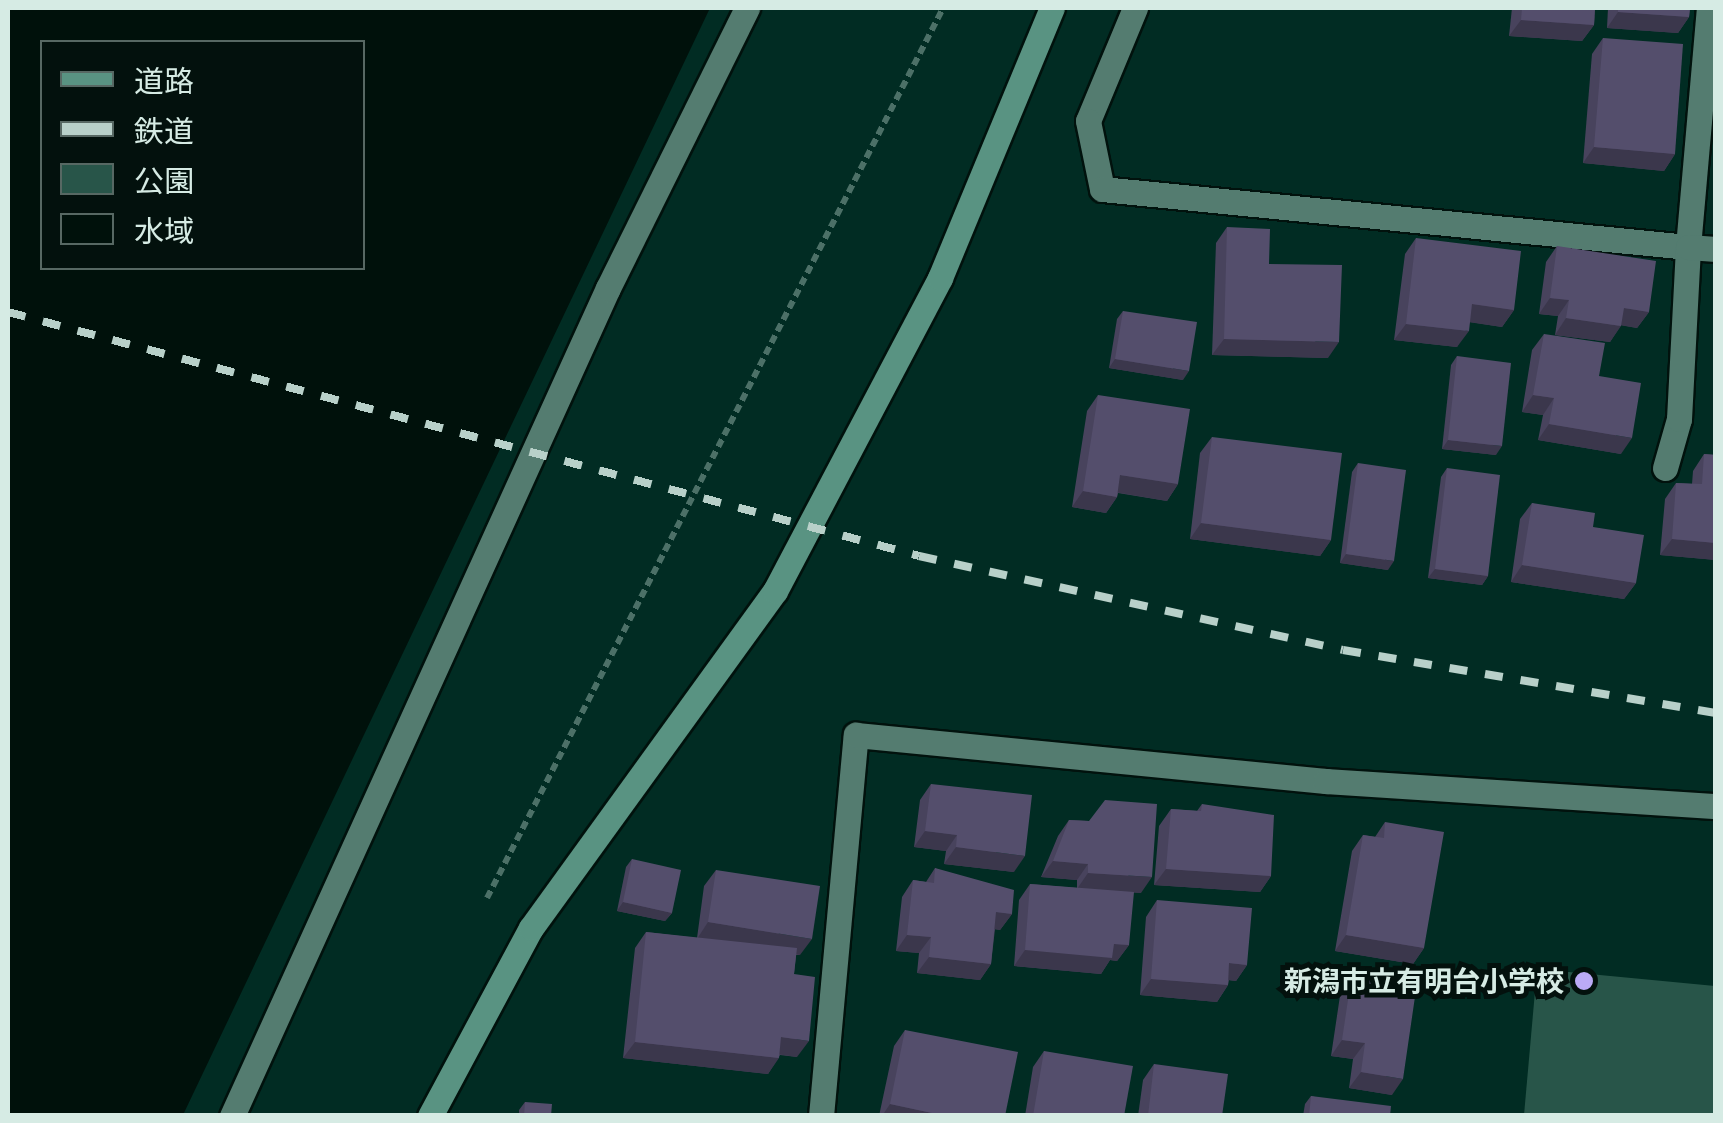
<!DOCTYPE html>
<html>
<head>
<meta charset="utf-8">
<style>
	body { margin:0 }
	#map { position:relative; width:1723px; height:1123px; overflow:hidden; background:#012c23; font-family:Montserrat,"Noto Sans JP",sans-serif }
	div>[style] { position:absolute }
	[style*='--x'] { left:calc(var(--x)*1px); top:calc(var(--y)*1px); width:calc(var(--w)*1px); rotate:calc(var(--a)*1deg) }
	.green>* { inset:0; background:#285549 }
	.water>* { inset:0; background:#00110b }
	.path>* { height:6px; margin-top:-3px; transform-origin:0; background:repeating-linear-gradient(90deg,#4c7067 0 8px,transparent 0 13px) }
	.roads { filter:drop-shadow(2px 0 #01120d) drop-shadow(-2px 0 #01120d) drop-shadow(0 2px #01120d) drop-shadow(0 -2px #01120d) }
	.lane>* { height:25px; margin:-12.5px; padding:0 12.5px; transform-origin:12.5px; border-radius:12.5px; background:#547c70 }
	.street>* { height:25px; margin:-12.5px; padding:0 12.5px; transform-origin:12.5px; border-radius:12.5px; background:#547c70 }
	.secondary>* { height:25px; margin:-12.5px; padding:0 12.5px; transform-origin:12.5px; border-radius:12.5px; background:#599382 }
	.rail>* { height:8px; margin-top:-4px; transform-origin:0; background:repeating-linear-gradient(90deg,#b8d0c9 0 18px,transparent 0 36px) }
	.wall>* { inset:0; background:#48435d }
	.shaded-wall>* { inset:0; background:#3b374c }
	.building>* { inset:0; background:#544e6c }
	.dots>* { width:28px; height:28px; translate:-50% -50%; box-sizing:border-box; border:5px solid #03110d; border-radius:50% }
	span { translate:-50% -50%; white-space:nowrap; text-align:center; line-height:1.15; -webkit-text-stroke:10px #03110d; paint-order:stroke }
	.poi-label { font-size:28px; color:#d6ebe4; font-weight:700 }
	.right { translate:-100% -50%; text-align:right }
	.frame { position:absolute; inset:0; border:10px solid #d6ebe4; pointer-events:none }
	.legend { position:absolute; left:40px; top:40px; width:325px; height:230px; box-sizing:border-box; background:#03110d; border:2px solid #576863; margin:0; padding:12px 18px; list-style:none; font-size:30px; color:#d6ebe4 }
	.legend li { display:flex; align-items:center; gap:20px; height:50px }
	.legend b { width:50px; border:2px solid #576863 }
</style>
</head>
<body>
<div id="map">
	<div class="green">
		<i style="clip-path:polygon(1537px 969px,1715px 986px,1715px 1115px,1524px 1115px)"></i>
	</div>
	<div class="water">
		<i style="clip-path:polygon(evenodd,8px 8px,710px 8px,183px 1115px,8px 1115px,8px 8px,42px 42px,362px 42px,362px 268px,42px 268px,42px 42px)"></i>
	</div>
	<div class="path">
		<i style="--x:487;--y:898;--w:1000;--a:-62.87"></i>
	</div>
	<div class="roads">
		<div class="lane">
			<i style="--x:232;--y:1116;--w:909;--a:-65.58"></i>
			<i style="--x:608;--y:288;--w:313;--a:-63.6"></i>
		</div>
		<div class="street">
			<i style="--x:1135;--y:8;--w:122;--a:112.6"></i>
			<i style="--x:1088;--y:121;--w:69;--a:78.4"></i>
			<i style="--x:1102;--y:189;--w:589;--a:5.65"></i>
			<i style="--x:1688;--y:247;--w:240;--a:-85"></i>
			<i style="--x:1665;--y:468;--w:51;--a:-74.1"></i>
			<i style="--x:1679;--y:419;--w:172;--a:-87"></i>
			<i style="--x:1688;--y:247;--w:28;--a:4"></i>
			<i style="--x:821;--y:1116;--w:383;--a:-84.8"></i>
			<i style="--x:856;--y:735;--w:472;--a:5.6"></i>
			<i style="--x:1326;--y:781;--w:391;--a:3.7"></i>
		</div>
		<div class="secondary">
			<i style="--x:430;--y:1116;--w:213;--a:-61.8"></i>
			<i style="--x:531;--y:928;--w:416;--a:-54.1"></i>
			<i style="--x:775;--y:591;--w:354;--a:-62.2"></i>
			<i style="--x:940;--y:278;--w:292;--a:-67.5"></i>
		</div>
	</div>
	<div class="rail">
		<i style="--x:8;--y:312;--w:943;--a:14.99"></i>
		<i style="--x:919;--y:556;--w:434;--a:12.5"></i>
		<i style="--x:1343;--y:650;--w:378;--a:9.6"></i>
	</div>
	<div class="wall">
		<i style="clip-path:polygon(1512px 8px,1595px 8px,1594px 25px,1582px 41px,1509px 36px)"></i>
		<i style="clip-path:polygon(1608px 8px,1690px 8px,1689px 17px,1678px 33px,1607px 28px)"></i>
		<i style="clip-path:polygon(1603px 38px,1675px 154px,1664px 171px,1583px 163px,1592px 54px)"></i>
		<i style="clip-path:polygon(1227px 227px,1328px 358px,1212px 355px,1216px 243px)"></i>
		<i style="clip-path:polygon(1416px 238px,1514px 310px,1502px 327px,1470px 322px,1457px 347px,1394px 340px,1405px 254px)"></i>
		<i style="clip-path:polygon(1557px 246px,1649px 312px,1637px 328px,1621px 325px,1610px 342px,1555px 335px,1558px 316px,1539px 314px,1546px 262px)"></i>
		<i style="clip-path:polygon(1123px 311px,1183px 380px,1109px 368px,1117px 319px)"></i>
		<i style="clip-path:polygon(1544px 334px,1599px 376px,1621px 454px,1538px 440px,1543px 415px,1522px 412px,1532px 350px)"></i>
		<i style="clip-path:polygon(1457px 356px,1496px 455px,1442px 449px,1451px 365px)"></i>
		<i style="clip-path:polygon(1098px 395px,1178px 484px,1167px 501px,1118px 493px,1117px 497px,1106px 513px,1072px 507px,1087px 411px)"></i>
		<i style="clip-path:polygon(1212px 437px,1331px 540px,1320px 556px,1190px 539px,1200px 453px)"></i>
		<i style="clip-path:polygon(1704px 454px,1716px 455px,1716px 560px,1660px 555px,1665px 499px,1676px 483px,1692px 484px,1693px 471px)"></i>
		<i style="clip-path:polygon(1358px 463px,1388px 570px,1340px 563px,1352px 472px)"></i>
		<i style="clip-path:polygon(1447px 468px,1488px 576px,1482px 585px,1428px 578px,1441px 477px)"></i>
		<i style="clip-path:polygon(1532px 503px,1593px 527px,1636px 583px,1624px 599px,1511px 582px,1520px 519px)"></i>
		<i style="clip-path:polygon(931px 784px,1014px 872px,944px 864px,946px 851px,914px 847px,920px 800px)"></i>
		<i style="clip-path:polygon(1202px 804px,1271px 876px,1260px 892px,1154px 885px,1159px 826px,1171px 809px,1197px 811px)"></i>
		<i style="clip-path:polygon(1069px 820px,1089px 821px,1141px 893px,1130px 892px,1129px 945px,1117px 961px,1110px 960px,1101px 974px,1014px 966px,1019px 900px,1030px 884px,1077px 888px,1077px 880px,1041px 877px,1058px 836px)"></i>
		<i style="clip-path:polygon(1385px 822px,1424px 948px,1413px 964px,1335px 951px,1352px 851px,1363px 835px,1375px 837px)"></i>
		<i style="clip-path:polygon(632px 859px,672px 913px,665px 921px,617px 911px,626px 867px)"></i>
		<i style="clip-path:polygon(935px 868px,1012px 914px,1000px 930px,995px 929px,991px 964px,980px 980px,917px 973px,919px 953px,896px 951px,902px 897px,913px 880px,926px 882px)"></i>
		<i style="clip-path:polygon(716px 870px,800px 955px,796px 955px,794px 974px,797px 1057px,780px 1055px,768px 1074px,623px 1058px,635px 948px,646px 932px,697px 938px,704px 886px)"></i>
		<i style="clip-path:polygon(1157px 900px,1247px 965px,1236px 981px,1229px 980px,1228px 985px,1217px 1002px,1140px 995px,1146px 917px)"></i>
		<i style="clip-path:polygon(1352px 973px,1392px 1095px,1349px 1088px,1353px 1059px,1331px 1056px,1341px 989px)"></i>
		<i style="clip-path:polygon(905px 1030px,1005px 1116px,879px 1116px,894px 1046px)"></i>
		<i style="clip-path:polygon(1044px 1051px,1124px 1116px,1025px 1116px,1033px 1067px)"></i>
		<i style="clip-path:polygon(1154px 1064px,1222px 1116px,1138px 1116px,1143px 1080px)"></i>
		<i style="clip-path:polygon(1311px 1096px,1390px 1116px,1303px 1116px,1305px 1104px)"></i>
		<i style="clip-path:polygon(525px 1102px,551px 1116px,519px 1116px,519px 1110px)"></i>
	</div>
	<div class="shaded-wall">
		<i style="clip-path:polygon(1618px 12px,1689px 17px,1678px 33px,1607px 28px)"></i>
		<i style="clip-path:polygon(1521px 20px,1594px 25px,1582px 41px,1509px 36px)"></i>
		<i style="clip-path:polygon(1594px 147px,1675px 154px,1664px 171px,1583px 163px)"></i>
		<i style="clip-path:polygon(1550px 298px,1569px 300px,1558px 316px,1539px 314px)"></i>
		<i style="clip-path:polygon(1472px 304px,1514px 310px,1502px 327px,1461px 321px)"></i>
		<i style="clip-path:polygon(1624px 308px,1649px 312px,1637px 328px,1613px 324px)"></i>
		<i style="clip-path:polygon(1566px 318px,1621px 326px,1610px 342px,1555px 335px)"></i>
		<i style="clip-path:polygon(1406px 324px,1469px 331px,1457px 347px,1394px 340px)"></i>
		<i style="clip-path:polygon(1224px 339px,1339px 342px,1328px 358px,1212px 355px)"></i>
		<i style="clip-path:polygon(1115px 359px,1189px 371px,1183px 380px,1109px 368px)"></i>
		<i style="clip-path:polygon(1533px 395px,1554px 398px,1543px 415px,1522px 412px)"></i>
		<i style="clip-path:polygon(1549px 424px,1632px 438px,1621px 454px,1538px 440px)"></i>
		<i style="clip-path:polygon(1448px 440px,1502px 446px,1496px 455px,1442px 449px)"></i>
		<i style="clip-path:polygon(1120px 475px,1178px 484px,1167px 501px,1109px 491px)"></i>
		<i style="clip-path:polygon(1083px 491px,1117px 497px,1106px 513px,1072px 507px)"></i>
		<i style="clip-path:polygon(1201px 523px,1331px 540px,1320px 556px,1190px 539px)"></i>
		<i style="clip-path:polygon(1672px 539px,1716px 543px,1716px 560px,1660px 555px)"></i>
		<i style="clip-path:polygon(1346px 554px,1394px 561px,1388px 570px,1340px 563px)"></i>
		<i style="clip-path:polygon(1522px 565px,1636px 583px,1624px 599px,1511px 582px)"></i>
		<i style="clip-path:polygon(1435px 569px,1488px 576px,1482px 585px,1428px 578px)"></i>
		<i style="clip-path:polygon(925px 831px,957px 835px,946px 851px,914px 847px)"></i>
		<i style="clip-path:polygon(956px 847px,1025px 856px,1014px 872px,944px 864px)"></i>
		<i style="clip-path:polygon(1053px 861px,1088px 864px,1077px 880px,1041px 877px)"></i>
		<i style="clip-path:polygon(1166px 869px,1271px 876px,1260px 892px,1154px 885px)"></i>
		<i style="clip-path:polygon(1088px 873px,1152px 877px,1141px 893px,1077px 889px)"></i>
		<i style="clip-path:polygon(623px 902px,672px 913px,665px 921px,617px 911px)"></i>
		<i style="clip-path:polygon(996px 912px,1012px 914px,1000px 930px,985px 928px)"></i>
		<i style="clip-path:polygon(708px 922px,812px 939px,800px 955px,697px 939px)"></i>
		<i style="clip-path:polygon(907px 935px,931px 937px,919px 953px,896px 951px)"></i>
		<i style="clip-path:polygon(1346px 935px,1424px 948px,1413px 964px,1335px 951px)"></i>
		<i style="clip-path:polygon(1114px 944px,1129px 945px,1117px 961px,1110px 960px,1101px 974px,1014px 966px,1025px 950px)"></i>
		<i style="clip-path:polygon(929px 957px,991px 964px,980px 980px,917px 973px)"></i>
		<i style="clip-path:polygon(1229px 963px,1247px 965px,1236px 981px,1218px 979px)"></i>
		<i style="clip-path:polygon(1151px 979px,1228px 985px,1217px 1002px,1140px 995px)"></i>
		<i style="clip-path:polygon(781px 1037px,809px 1041px,797px 1057px,770px 1053px)"></i>
		<i style="clip-path:polygon(1342px 1040px,1365px 1043px,1353px 1059px,1331px 1056px)"></i>
		<i style="clip-path:polygon(635px 1042px,779px 1058px,768px 1074px,623px 1058px)"></i>
		<i style="clip-path:polygon(1361px 1072px,1403px 1079px,1392px 1095px,1349px 1088px)"></i>
		<i style="clip-path:polygon(890px 1104px,946px 1116px,882px 1116px)"></i>
	</div>
	<div class="building">
		<i style="clip-path:polygon(1522px 8px,1595px 8px,1594px 25px,1521px 20px)"></i>
		<i style="clip-path:polygon(1618px 8px,1690px 8px,1689px 17px,1618px 12px)"></i>
		<i style="clip-path:polygon(1603px 38px,1683px 44px,1675px 154px,1594px 147px)"></i>
		<i style="clip-path:polygon(1227px 227px,1270px 229px,1269px 264px,1342px 265px,1339px 342px,1224px 339px)"></i>
		<i style="clip-path:polygon(1416px 238px,1521px 251px,1514px 310px,1472px 304px,1469px 331px,1406px 324px)"></i>
		<i style="clip-path:polygon(1557px 246px,1656px 261px,1649px 312px,1624px 308px,1621px 326px,1566px 318px,1569px 300px,1550px 298px)"></i>
		<i style="clip-path:polygon(1123px 311px,1197px 322px,1189px 371px,1115px 359px)"></i>
		<i style="clip-path:polygon(1544px 334px,1605px 343px,1599px 376px,1641px 383px,1632px 438px,1549px 424px,1554px 398px,1533px 395px)"></i>
		<i style="clip-path:polygon(1457px 356px,1511px 363px,1502px 446px,1448px 440px)"></i>
		<i style="clip-path:polygon(1098px 395px,1190px 409px,1178px 484px,1120px 475px,1117px 497px,1083px 491px)"></i>
		<i style="clip-path:polygon(1212px 437px,1342px 453px,1331px 540px,1201px 523px)"></i>
		<i style="clip-path:polygon(1704px 454px,1716px 455px,1716px 543px,1672px 539px,1676px 483px,1702px 484px)"></i>
		<i style="clip-path:polygon(1358px 463px,1406px 470px,1394px 561px,1346px 554px)"></i>
		<i style="clip-path:polygon(1447px 468px,1500px 475px,1488px 576px,1435px 569px)"></i>
		<i style="clip-path:polygon(1532px 503px,1595px 513px,1593px 527px,1644px 535px,1636px 583px,1522px 565px)"></i>
		<i style="clip-path:polygon(931px 784px,1032px 795px,1025px 856px,956px 847px,957px 835px,925px 831px)"></i>
		<i style="clip-path:polygon(1105px 800px,1157px 804px,1152px 877px,1088px 873px,1088px 864px,1053px 861px,1069px 820px,1089px 821px)"></i>
		<i style="clip-path:polygon(1202px 804px,1274px 815px,1271px 876px,1166px 869px,1171px 809px,1201px 811px)"></i>
		<i style="clip-path:polygon(1385px 822px,1444px 832px,1424px 948px,1346px 935px,1363px 835px,1384px 838px)"></i>
		<i style="clip-path:polygon(632px 859px,681px 870px,672px 913px,623px 902px)"></i>
		<i style="clip-path:polygon(935px 868px,1014px 890px,1012px 914px,996px 912px,991px 964px,929px 957px,931px 937px,907px 935px,913px 880px,934px 883px)"></i>
		<i style="clip-path:polygon(716px 870px,820px 886px,812px 939px,708px 922px)"></i>
		<i style="clip-path:polygon(1030px 884px,1134px 892px,1129px 945px,1114px 944px,1112px 958px,1025px 950px)"></i>
		<i style="clip-path:polygon(1157px 900px,1252px 908px,1247px 965px,1229px 963px,1228px 985px,1151px 979px)"></i>
		<i style="clip-path:polygon(646px 932px,797px 948px,794px 974px,815px 977px,809px 1041px,781px 1037px,779px 1058px,635px 1042px)"></i>
		<i style="clip-path:polygon(1352px 973px,1417px 983px,1403px 1079px,1361px 1072px,1365px 1043px,1342px 1040px)"></i>
		<i style="clip-path:polygon(905px 1030px,1018px 1052px,1005px 1116px,946px 1116px,890px 1104px)"></i>
		<i style="clip-path:polygon(1044px 1051px,1133px 1066px,1124px 1116px,1033px 1116px)"></i>
		<i style="clip-path:polygon(1154px 1064px,1228px 1074px,1222px 1116px,1148px 1116px)"></i>
		<i style="clip-path:polygon(1311px 1096px,1391px 1106px,1390px 1116px,1309px 1116px)"></i>
		<i style="clip-path:polygon(525px 1102px,552px 1104px,551px 1116px,524px 1116px)"></i>
	</div>
	<div class="dots">
		<i style="left:1584px;top:981px;background:#bbaaf6"></i>
	</div>
	<div class="poi-label">
		<span class="right" style="left:1564px;top:981px">新潟市立有明台小学校</span>
	</div>
	<div class="frame"></div>
	<ul class="legend">
	<li><b style="height:12px;background:#599382"></b>道路</li>
	<li><b style="height:12px;background:#b8d0c9"></b>鉄道</li>
	<li><b style="height:28px;background:#285549"></b>公園</li>
	<li><b style="height:28px;background:#00110b"></b>水域</li>
	</ul>
</div>
</body>
</html>
